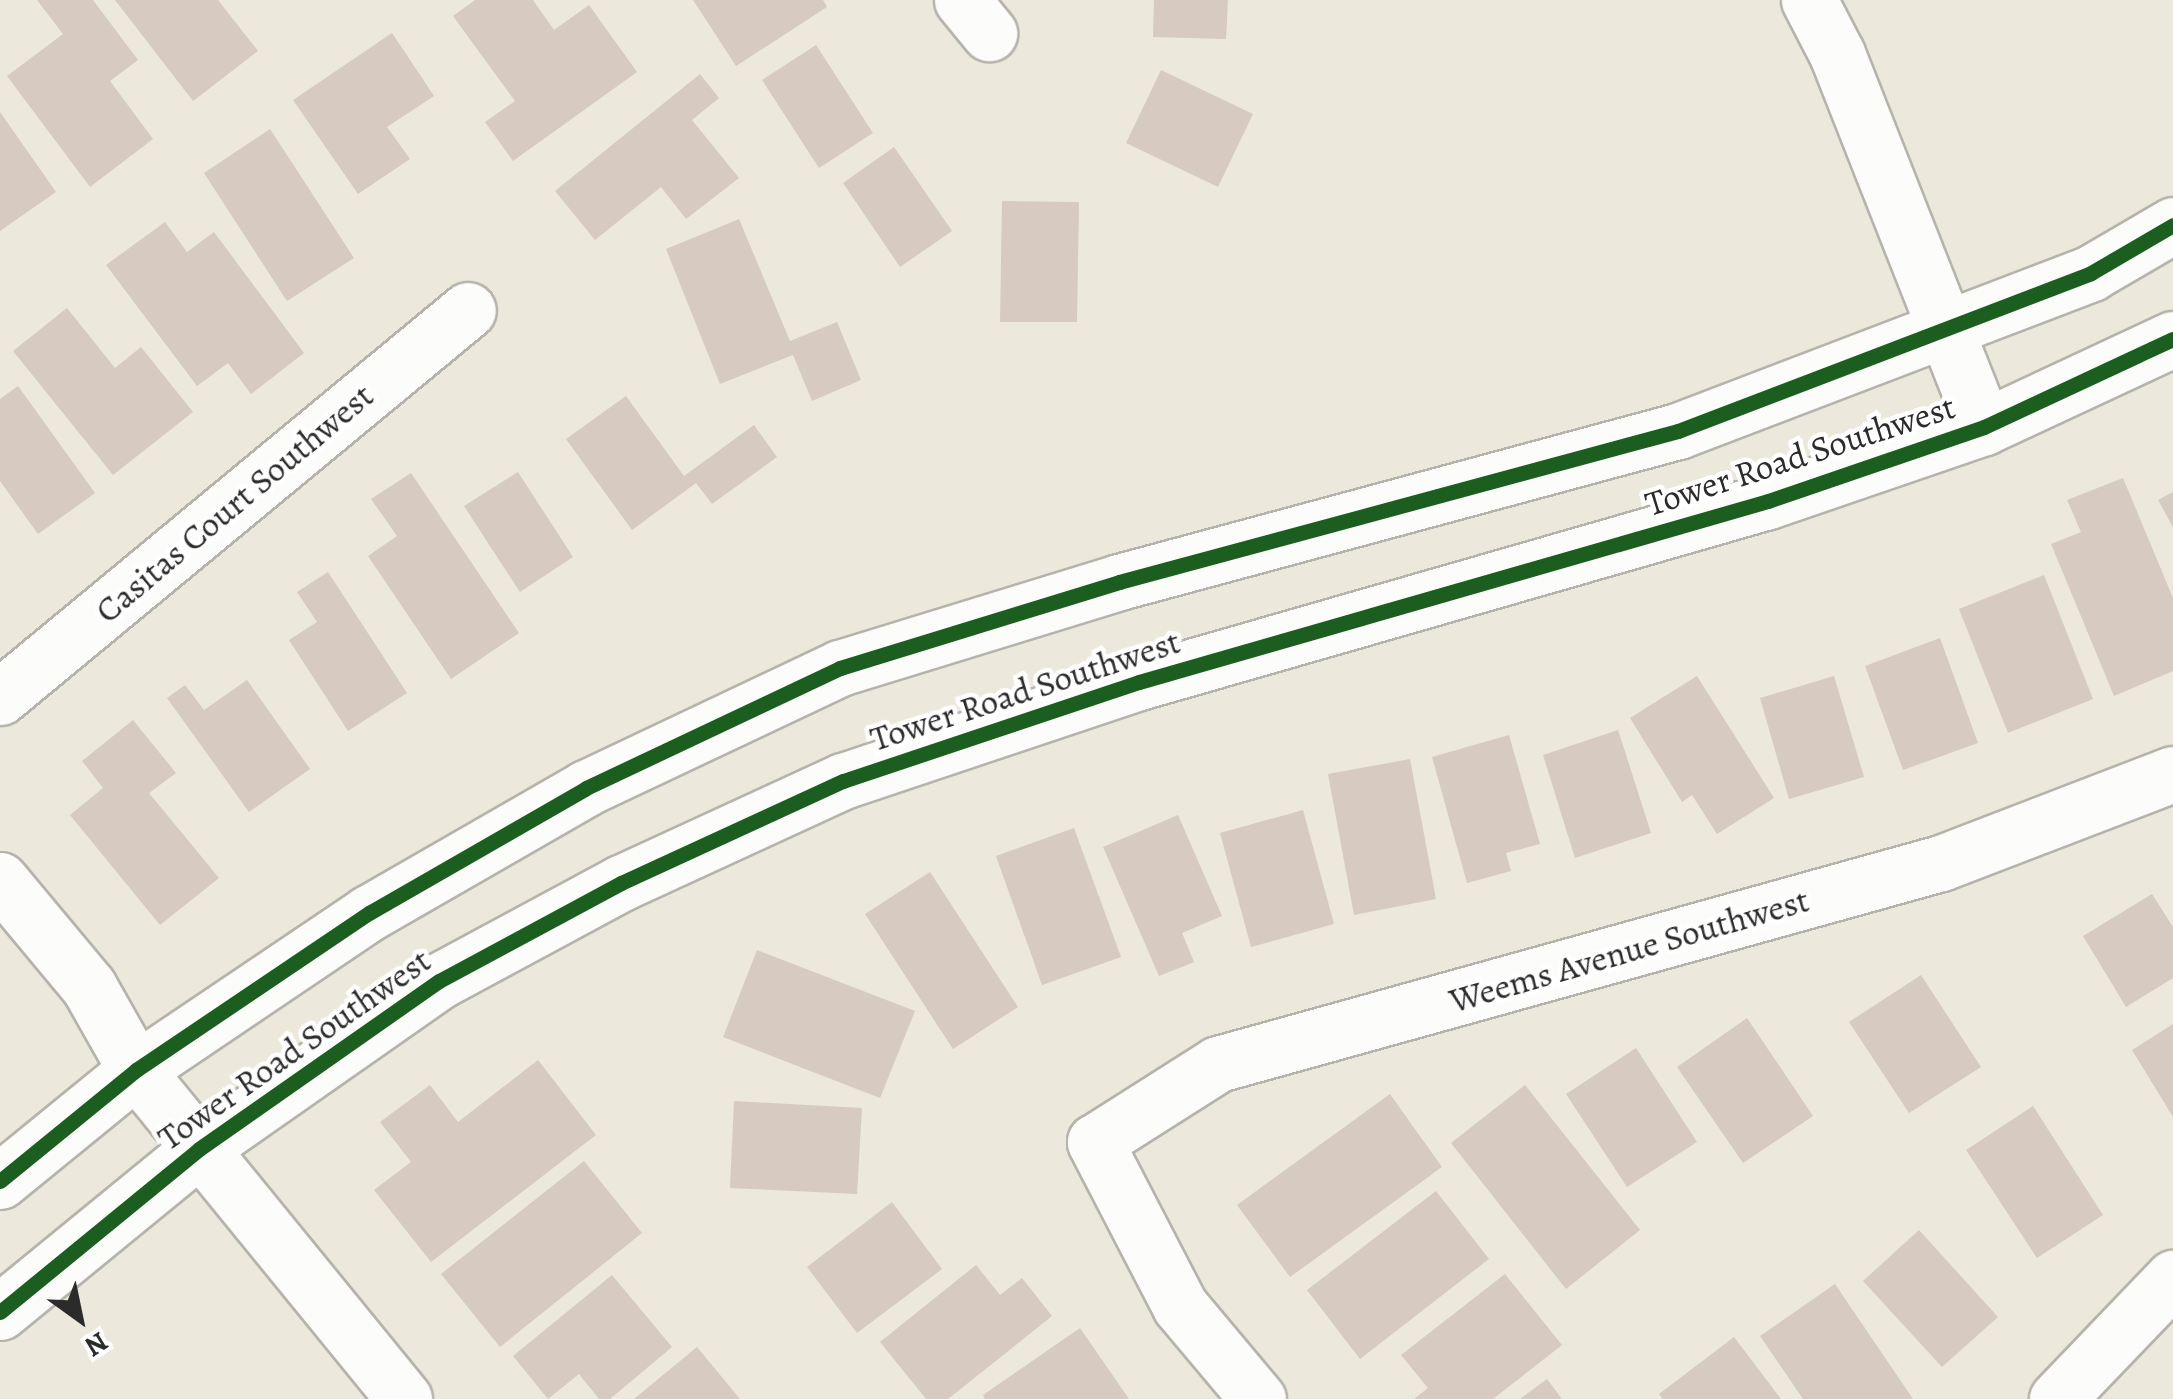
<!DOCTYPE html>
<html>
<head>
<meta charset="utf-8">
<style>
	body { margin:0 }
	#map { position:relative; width:2173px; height:1399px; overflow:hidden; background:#ece8db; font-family:Alegreya,serif }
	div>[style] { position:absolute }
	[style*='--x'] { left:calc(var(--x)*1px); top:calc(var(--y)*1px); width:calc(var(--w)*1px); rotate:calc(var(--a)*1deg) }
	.building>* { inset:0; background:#d7cac0 }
	.roads { filter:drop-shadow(2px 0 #b6b3ac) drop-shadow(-2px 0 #b6b3ac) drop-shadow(0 2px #b6b3ac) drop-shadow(0 -2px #b6b3ac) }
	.minor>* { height:55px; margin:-27.5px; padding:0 27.5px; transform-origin:27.5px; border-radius:27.5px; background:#fcfcfa }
	.cycleway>* { height:15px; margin:-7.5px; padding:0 7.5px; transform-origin:7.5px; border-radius:7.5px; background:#1b5e20 }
	span { translate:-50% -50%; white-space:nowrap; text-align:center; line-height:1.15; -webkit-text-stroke:9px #fff; paint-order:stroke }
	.street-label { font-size:35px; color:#2b2b2b }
	.north { position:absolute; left:30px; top:1269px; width:100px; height:100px; -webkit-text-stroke:8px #fff; paint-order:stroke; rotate:147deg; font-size:28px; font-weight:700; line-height:40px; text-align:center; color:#2b2b2b }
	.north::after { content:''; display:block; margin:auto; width:35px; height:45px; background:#2b2b2b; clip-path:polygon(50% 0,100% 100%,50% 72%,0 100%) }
</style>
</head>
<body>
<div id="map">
	<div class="building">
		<i style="clip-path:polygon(37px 0,93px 0,138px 60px,110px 81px,153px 139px,90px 187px,7px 76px,63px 34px)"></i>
		<i style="clip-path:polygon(115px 0,218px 0,258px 51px,193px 101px)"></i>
		<i style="clip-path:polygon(475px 0,533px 0,554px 30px,589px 5px,637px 72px,513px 161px,485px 122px,515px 101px,453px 16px)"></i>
		<i style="clip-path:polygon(693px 0,823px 0,827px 7px,736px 66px)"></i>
		<i style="clip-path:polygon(1154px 0,1228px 0,1226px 39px,1153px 37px)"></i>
		<i style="clip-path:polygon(392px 33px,434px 96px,387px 127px,410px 159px,358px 194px,293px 100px)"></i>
		<i style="clip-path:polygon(816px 45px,873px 133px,819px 168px,762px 80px)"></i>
		<i style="clip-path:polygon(1161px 70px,1253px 114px,1218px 187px,1126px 143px)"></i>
		<i style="clip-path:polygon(700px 74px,719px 98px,692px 120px,739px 178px,686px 219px,661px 187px,595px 240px,555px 191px)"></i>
		<i style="clip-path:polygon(0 112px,56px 192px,0 231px)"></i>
		<i style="clip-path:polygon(270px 129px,354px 258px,287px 301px,204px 173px)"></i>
		<i style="clip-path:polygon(894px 147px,952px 231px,900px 267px,843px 183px)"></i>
		<i style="clip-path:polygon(1002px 201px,1079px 202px,1077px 322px,1000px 322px)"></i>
		<i style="clip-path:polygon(739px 219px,790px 341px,837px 322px,861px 380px,812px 401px,793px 355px,720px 384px,666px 249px)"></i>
		<i style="clip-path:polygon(165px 222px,187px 252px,214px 232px,304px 353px,251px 394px,228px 363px,197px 386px,106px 265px)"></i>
		<i style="clip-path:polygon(67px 308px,115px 368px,141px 347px,193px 412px,113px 475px,13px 351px)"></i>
		<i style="clip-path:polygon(18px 386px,95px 493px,38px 534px,0 481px,0 399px)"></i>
		<i style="clip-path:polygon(626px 396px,684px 476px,754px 425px,777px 457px,712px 504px,696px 483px,632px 530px,566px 439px)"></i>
		<i style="clip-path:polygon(518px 472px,573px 557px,520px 592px,464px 506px)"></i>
		<i style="clip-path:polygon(411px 473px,519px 633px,451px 679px,368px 556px,397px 536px,371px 499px)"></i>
		<i style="clip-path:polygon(2123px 478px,2173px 598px,2173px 671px,2114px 696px,2051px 544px,2081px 532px,2067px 500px)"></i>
		<i style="clip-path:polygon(2173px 492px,2173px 527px,2158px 500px)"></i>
		<i style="clip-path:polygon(328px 572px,407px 693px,348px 731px,289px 640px,317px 622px,297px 592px)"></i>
		<i style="clip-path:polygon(2044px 575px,2093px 699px,2008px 733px,1959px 609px)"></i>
		<i style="clip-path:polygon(1940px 638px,1978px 743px,1903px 770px,1865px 666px)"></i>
		<i style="clip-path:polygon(1697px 676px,1774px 798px,1717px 834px,1692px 795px,1682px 802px,1630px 718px)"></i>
		<i style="clip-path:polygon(1834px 676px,1864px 777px,1789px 799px,1760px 698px)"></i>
		<i style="clip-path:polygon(247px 680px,310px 769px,249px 812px,167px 698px,185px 685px,204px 710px)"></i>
		<i style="clip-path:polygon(133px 720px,176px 773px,149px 793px,219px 878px,160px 925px,70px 815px,103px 788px,82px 761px)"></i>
		<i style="clip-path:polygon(1618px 730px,1651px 833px,1575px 858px,1543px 755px)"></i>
		<i style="clip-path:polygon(1509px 735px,1540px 844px,1506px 853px,1511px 871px,1467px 883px,1432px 757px)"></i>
		<i style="clip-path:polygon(1410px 759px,1436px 899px,1354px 915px,1328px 774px)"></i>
		<i style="clip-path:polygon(1303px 810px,1334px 924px,1251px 947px,1220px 833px)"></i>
		<i style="clip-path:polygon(1178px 815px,1222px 916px,1182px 933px,1194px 962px,1159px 976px,1103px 847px)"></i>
		<i style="clip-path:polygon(1074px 828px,1121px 957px,1042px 985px,996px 856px)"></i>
		<i style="clip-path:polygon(930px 872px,1018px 1007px,953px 1049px,865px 914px)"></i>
		<i style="clip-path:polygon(2152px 894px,2173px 927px,2173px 978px,2126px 1007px,2083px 936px)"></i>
		<i style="clip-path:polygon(757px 950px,915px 1011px,880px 1098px,723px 1037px)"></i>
		<i style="clip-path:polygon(1921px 975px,1981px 1067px,1909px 1113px,1849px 1022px)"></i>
		<i style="clip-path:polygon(1747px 1018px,1813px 1116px,1743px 1163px,1677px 1067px)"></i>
		<i style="clip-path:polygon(2173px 1024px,2173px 1117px,2132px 1050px)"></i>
		<i style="clip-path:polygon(1636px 1048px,1697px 1142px,1627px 1187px,1566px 1094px)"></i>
		<i style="clip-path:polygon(538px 1060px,596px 1135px,431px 1262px,374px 1190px,411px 1162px,380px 1122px,430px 1085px,458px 1122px)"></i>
		<i style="clip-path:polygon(1525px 1085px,1640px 1230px,1566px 1289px,1451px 1143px)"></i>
		<i style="clip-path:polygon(1390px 1094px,1442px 1167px,1290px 1277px,1237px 1205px)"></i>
		<i style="clip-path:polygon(734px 1101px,862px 1108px,857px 1194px,730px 1188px)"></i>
		<i style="clip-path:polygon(2033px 1106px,2103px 1215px,2037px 1258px,1966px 1150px)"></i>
		<i style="clip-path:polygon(584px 1161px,642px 1233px,500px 1347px,441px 1274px)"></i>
		<i style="clip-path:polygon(1436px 1191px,1489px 1259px,1360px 1359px,1307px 1290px)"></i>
		<i style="clip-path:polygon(892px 1202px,942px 1269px,857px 1333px,807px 1267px)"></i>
		<i style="clip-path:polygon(1919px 1230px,1998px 1317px,1942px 1367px,1863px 1281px)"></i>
		<i style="clip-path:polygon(976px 1265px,1000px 1295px,1022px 1278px,1052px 1316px,948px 1399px,926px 1399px,880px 1342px)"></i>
		<i style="clip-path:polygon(1505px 1274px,1562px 1345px,1493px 1399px,1414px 1399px,1428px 1388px,1401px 1355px)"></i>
		<i style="clip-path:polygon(612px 1275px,672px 1347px,610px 1399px,599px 1399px,579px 1374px,548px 1399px,513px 1356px)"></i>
		<i style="clip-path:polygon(1835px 1284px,1913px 1399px,1803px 1399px,1760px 1336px)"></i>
		<i style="clip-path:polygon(1080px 1328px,1129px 1399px,985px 1399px,983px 1395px)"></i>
		<i style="clip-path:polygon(1734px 1337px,1781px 1399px,1663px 1399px,1659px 1394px)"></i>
		<i style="clip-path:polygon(697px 1347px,740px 1399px,634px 1399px)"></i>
		<i style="clip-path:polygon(1547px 1379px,1562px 1399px,1520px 1399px)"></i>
	</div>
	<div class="roads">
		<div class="minor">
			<i style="--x:962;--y:0;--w:43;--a:50.7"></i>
			<i style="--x:1809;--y:0;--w:61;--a:62.6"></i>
			<i style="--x:1837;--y:54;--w:401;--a:68.5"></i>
			<i style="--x:0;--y:697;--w:607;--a:-39.59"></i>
			<i style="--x:0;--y:880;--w:139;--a:50.2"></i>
			<i style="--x:89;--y:987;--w:95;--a:60.5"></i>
			<i style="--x:136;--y:1070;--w:424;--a:50.8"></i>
			<i style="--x:0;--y:1181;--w:176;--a:-39.2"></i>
			<i style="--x:136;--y:1070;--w:281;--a:-34"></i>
			<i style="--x:369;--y:913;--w:250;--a:-29.9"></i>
			<i style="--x:586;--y:788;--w:281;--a:-25.3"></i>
			<i style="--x:840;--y:668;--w:292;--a:-17.1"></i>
			<i style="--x:1119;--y:582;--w:579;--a:-15.12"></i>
			<i style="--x:1678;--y:431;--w:442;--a:-20.9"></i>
			<i style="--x:2091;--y:273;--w:95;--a:-30.3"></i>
			<i style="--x:0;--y:1312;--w:257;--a:-39.3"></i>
			<i style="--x:199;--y:1149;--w:293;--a:-35"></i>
			<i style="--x:439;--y:981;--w:207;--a:-28.3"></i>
			<i style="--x:621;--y:883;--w:244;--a:-24.7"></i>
			<i style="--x:843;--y:781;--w:312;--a:-18.5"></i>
			<i style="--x:1139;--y:682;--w:655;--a:-16.05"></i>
			<i style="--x:1768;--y:501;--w:228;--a:-18.9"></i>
			<i style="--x:1984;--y:427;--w:208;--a:-25"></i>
			<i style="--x:1258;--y:1399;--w:121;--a:-130"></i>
			<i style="--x:1180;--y:1306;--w:185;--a:-117.4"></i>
			<i style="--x:1095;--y:1142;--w:146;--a:-32.4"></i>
			<i style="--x:1218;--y:1064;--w:750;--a:-15.54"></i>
			<i style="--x:1941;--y:863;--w:248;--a:-21"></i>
			<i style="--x:2057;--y:1399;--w:168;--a:-46.2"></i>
		</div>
	</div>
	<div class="cycleway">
		<i style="--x:0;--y:1181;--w:176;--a:-39.2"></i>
		<i style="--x:136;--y:1070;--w:281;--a:-34"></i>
		<i style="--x:369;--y:913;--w:250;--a:-29.9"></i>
		<i style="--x:586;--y:788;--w:281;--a:-25.3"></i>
		<i style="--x:840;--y:668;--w:292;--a:-17.1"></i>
		<i style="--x:1119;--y:582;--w:579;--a:-15.12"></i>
		<i style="--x:1678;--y:431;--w:442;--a:-20.9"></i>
		<i style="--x:2091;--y:273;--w:95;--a:-30.3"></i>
		<i style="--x:0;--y:1312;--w:257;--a:-39.3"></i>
		<i style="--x:199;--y:1149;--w:293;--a:-35"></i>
		<i style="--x:439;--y:981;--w:207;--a:-28.3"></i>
		<i style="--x:621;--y:883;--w:244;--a:-24.7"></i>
		<i style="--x:843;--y:781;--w:312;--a:-18.5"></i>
		<i style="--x:1139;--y:682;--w:655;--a:-16.05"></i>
		<i style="--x:1768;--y:501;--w:228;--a:-18.9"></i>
		<i style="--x:1984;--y:427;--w:208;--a:-25"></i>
	</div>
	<div class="street-label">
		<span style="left:1800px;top:455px;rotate:-18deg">Tower Road Southwest</span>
		<span style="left:234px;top:503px;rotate:-40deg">Casitas Court Southwest</span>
		<span style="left:1025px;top:690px;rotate:-18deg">Tower Road Southwest</span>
		<span style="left:1629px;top:950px;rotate:-16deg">Weems Avenue Southwest</span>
		<span style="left:294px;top:1049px;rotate:-35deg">Tower Road Southwest</span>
	</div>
	<div class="north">N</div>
</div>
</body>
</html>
